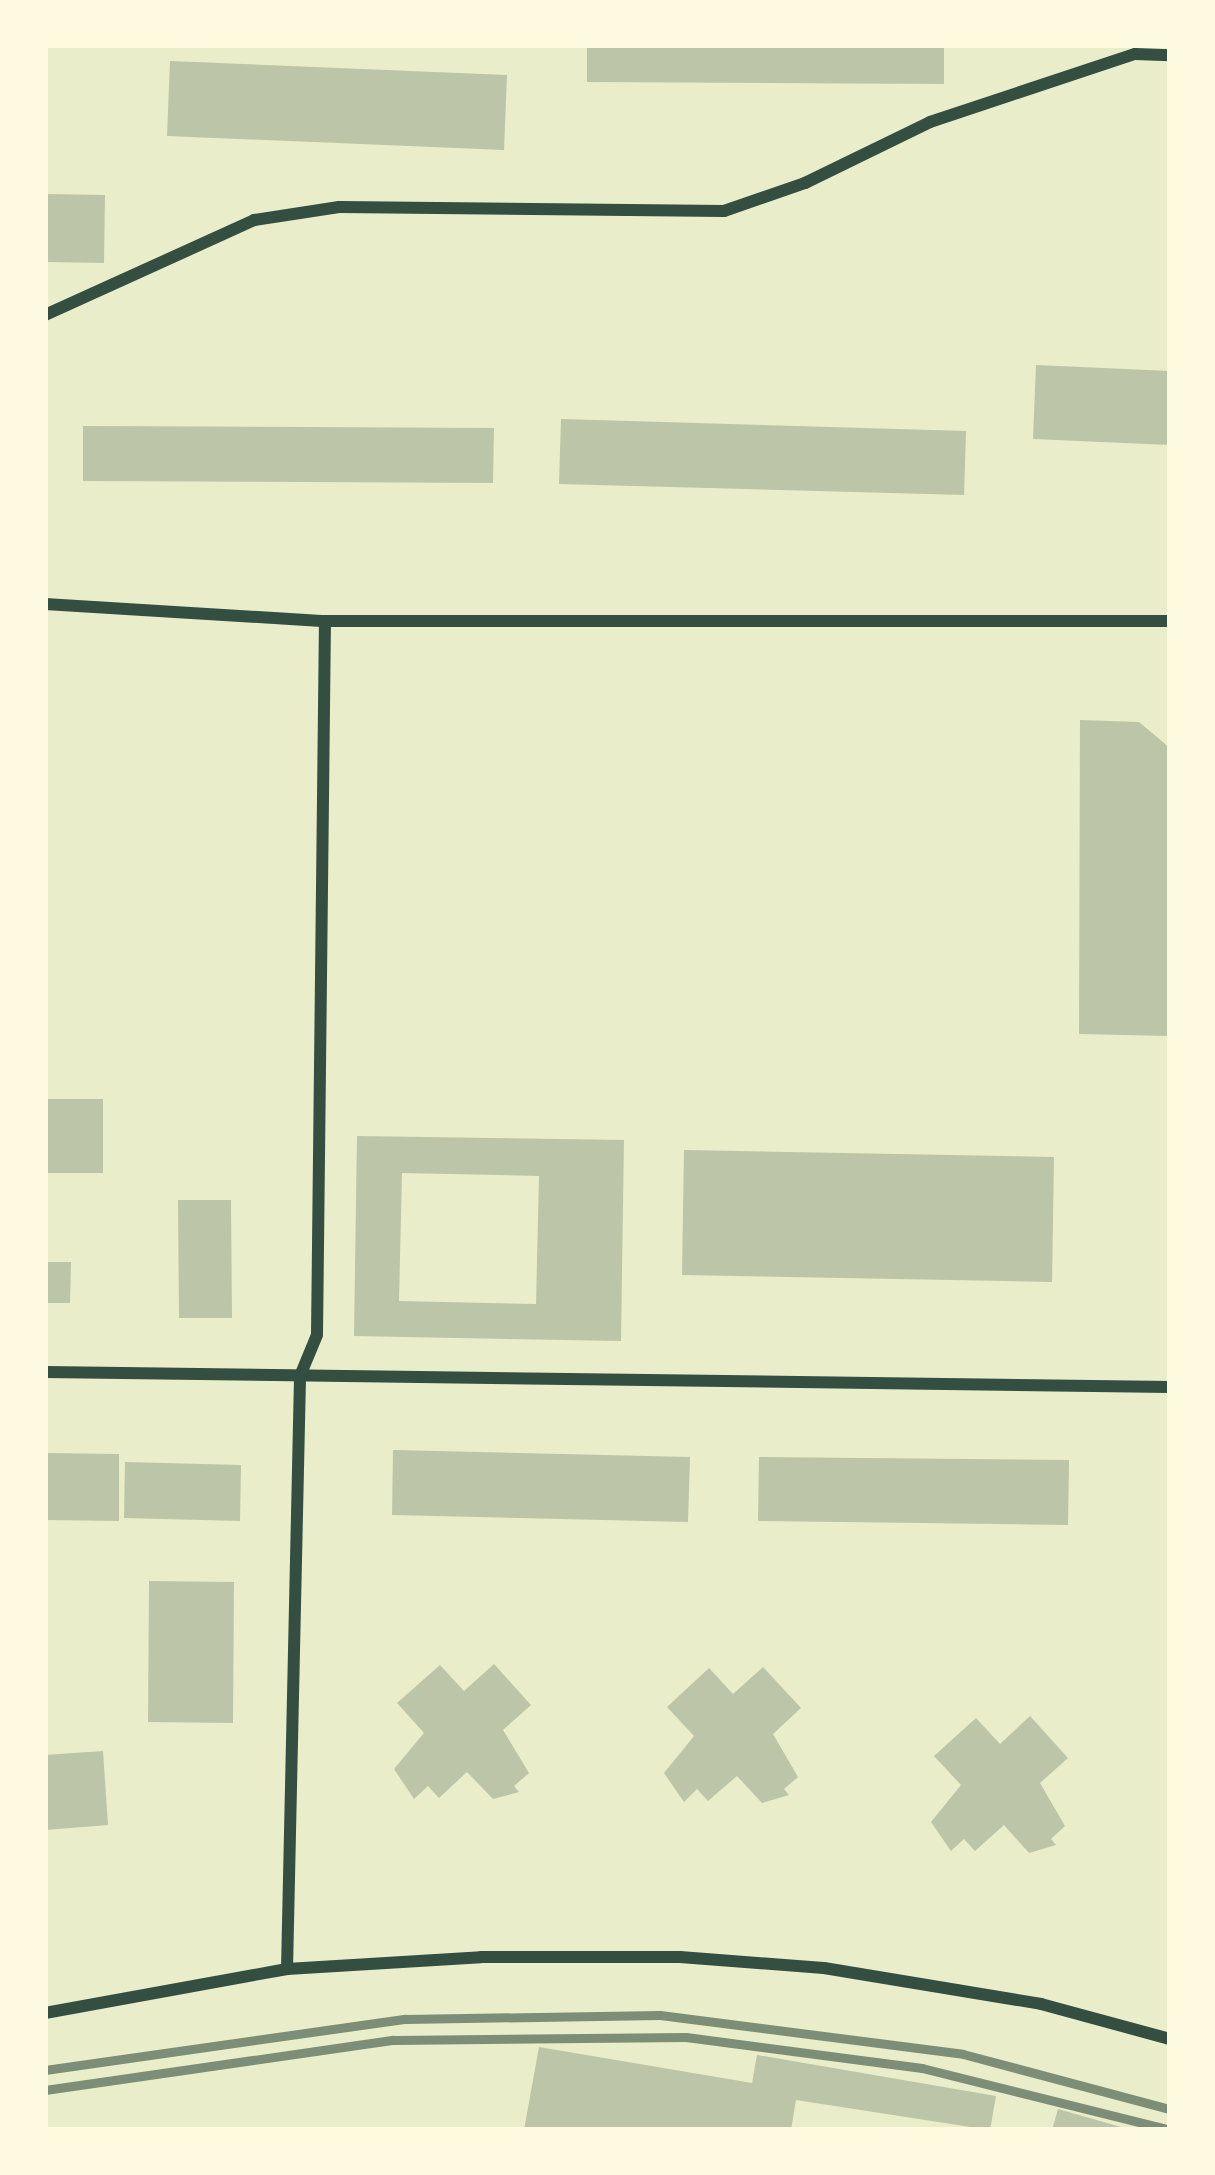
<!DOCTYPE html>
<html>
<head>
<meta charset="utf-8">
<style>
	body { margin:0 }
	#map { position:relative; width:1215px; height:2175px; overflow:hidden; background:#e9edc9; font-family:Barlow,sans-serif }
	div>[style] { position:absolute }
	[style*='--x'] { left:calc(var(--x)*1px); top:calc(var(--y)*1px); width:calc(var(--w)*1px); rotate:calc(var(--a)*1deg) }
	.building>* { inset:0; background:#bcc5a7 }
	.minor>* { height:12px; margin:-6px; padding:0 6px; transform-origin:6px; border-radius:6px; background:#344e41 }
	.rail>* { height:9px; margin:-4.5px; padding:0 4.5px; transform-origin:4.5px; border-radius:4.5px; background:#7c8e77 }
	span { translate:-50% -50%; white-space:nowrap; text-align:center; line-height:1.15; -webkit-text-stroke:10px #fefae0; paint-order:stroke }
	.frame { position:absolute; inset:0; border:48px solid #fefae0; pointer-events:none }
</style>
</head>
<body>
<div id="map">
	<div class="building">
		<i style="clip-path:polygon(587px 45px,944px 45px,944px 84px,587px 82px)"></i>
		<i style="clip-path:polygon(170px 61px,507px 75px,504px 150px,167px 136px)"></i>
		<i style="clip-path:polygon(45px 194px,105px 195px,104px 263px,45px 262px)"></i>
		<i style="clip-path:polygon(1036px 365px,1170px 371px,1170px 445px,1033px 439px)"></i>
		<i style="clip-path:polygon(561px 419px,966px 431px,964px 495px,559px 484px)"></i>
		<i style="clip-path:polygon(83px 426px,494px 428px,493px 483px,83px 481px)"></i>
		<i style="clip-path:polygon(1080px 720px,1139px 722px,1170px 748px,1170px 1036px,1079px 1034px)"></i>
		<i style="clip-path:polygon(45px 1099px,103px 1099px,103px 1173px,45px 1173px)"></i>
		<i style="clip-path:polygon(evenodd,357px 1136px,624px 1140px,621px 1341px,354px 1336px,357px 1136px,402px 1173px,539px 1176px,536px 1304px,399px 1301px,402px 1173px)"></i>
		<i style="clip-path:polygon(684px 1150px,1054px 1157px,1052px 1282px,682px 1275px)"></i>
		<i style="clip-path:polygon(178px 1200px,231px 1200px,232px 1318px,179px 1318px)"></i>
		<i style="clip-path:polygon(45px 1262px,71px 1262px,70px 1303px,45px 1303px)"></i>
		<i style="clip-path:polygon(393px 1450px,690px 1457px,688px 1522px,392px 1515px)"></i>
		<i style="clip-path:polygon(45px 1453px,119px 1454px,119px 1521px,45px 1520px)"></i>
		<i style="clip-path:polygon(759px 1457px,1069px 1460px,1068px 1525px,758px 1521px)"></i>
		<i style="clip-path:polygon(125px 1462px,241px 1465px,240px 1521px,124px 1518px)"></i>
		<i style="clip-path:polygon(149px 1581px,234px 1582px,233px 1723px,148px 1722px)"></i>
		<i style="clip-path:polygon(494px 1664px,531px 1705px,503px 1730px,529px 1773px,514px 1786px,519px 1792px,493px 1799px,467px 1772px,439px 1798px,428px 1786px,414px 1799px,394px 1769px,424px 1733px,397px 1703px,440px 1665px,464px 1691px)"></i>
		<i style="clip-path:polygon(763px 1667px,801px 1708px,773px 1734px,798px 1777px,784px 1789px,789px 1795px,762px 1803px,737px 1776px,708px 1801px,697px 1789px,684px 1802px,664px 1773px,694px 1736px,667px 1707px,709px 1668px,733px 1694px)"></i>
		<i style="clip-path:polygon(1030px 1716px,1068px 1758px,1040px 1783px,1065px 1826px,1051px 1839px,1056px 1845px,1029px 1853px,1004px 1825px,975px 1851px,964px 1839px,951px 1851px,931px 1822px,961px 1785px,934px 1756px,976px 1718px,1000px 1744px)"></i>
		<i style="clip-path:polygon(103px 1751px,108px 1825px,45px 1830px,45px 1755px)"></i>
		<i style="clip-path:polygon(539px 2047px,752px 2083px,757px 2055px,996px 2096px,990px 2130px,796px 2100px,791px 2130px,524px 2130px)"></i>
		<i style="clip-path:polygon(1058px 2109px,1128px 2129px,1128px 2130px,1052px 2130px)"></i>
	</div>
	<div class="minor">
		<i style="--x:45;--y:315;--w:230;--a:-24.4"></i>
		<i style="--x:254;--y:220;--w:86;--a:-8.7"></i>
		<i style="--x:339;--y:207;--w:385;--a:0.6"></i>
		<i style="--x:724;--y:211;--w:86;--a:-19.1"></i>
		<i style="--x:805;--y:183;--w:139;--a:-26"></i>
		<i style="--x:930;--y:122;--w:216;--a:-18.4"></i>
		<i style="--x:1135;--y:54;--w:35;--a:2"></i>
		<i style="--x:45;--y:604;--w:281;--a:3.5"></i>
		<i style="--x:325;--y:621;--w:845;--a:0"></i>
		<i style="--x:45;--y:1372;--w:1125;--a:0.76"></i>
		<i style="--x:287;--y:1969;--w:593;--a:-88.74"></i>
		<i style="--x:300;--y:1376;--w:44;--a:-67.5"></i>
		<i style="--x:317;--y:1335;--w:714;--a:-89.36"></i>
		<i style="--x:45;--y:2013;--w:246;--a:-10.3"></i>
		<i style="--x:287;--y:1969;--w:194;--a:-3.5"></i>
		<i style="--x:481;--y:1957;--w:199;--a:0"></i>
		<i style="--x:680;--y:1957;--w:144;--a:4.4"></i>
		<i style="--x:824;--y:1968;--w:220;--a:9.4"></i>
		<i style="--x:1041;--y:2004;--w:134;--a:15.2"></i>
	</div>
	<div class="rail">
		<i style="--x:45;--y:2070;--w:364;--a:-8.1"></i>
		<i style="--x:405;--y:2019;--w:255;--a:-0.9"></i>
		<i style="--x:660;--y:2015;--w:305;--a:7.3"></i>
		<i style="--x:963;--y:2054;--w:214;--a:14.9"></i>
		<i style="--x:45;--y:2090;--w:352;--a:-8.2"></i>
		<i style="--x:393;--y:2040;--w:293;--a:-0.6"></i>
		<i style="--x:686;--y:2037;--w:238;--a:7.5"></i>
		<i style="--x:922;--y:2068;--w:256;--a:14"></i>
	</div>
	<div class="frame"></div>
</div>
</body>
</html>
